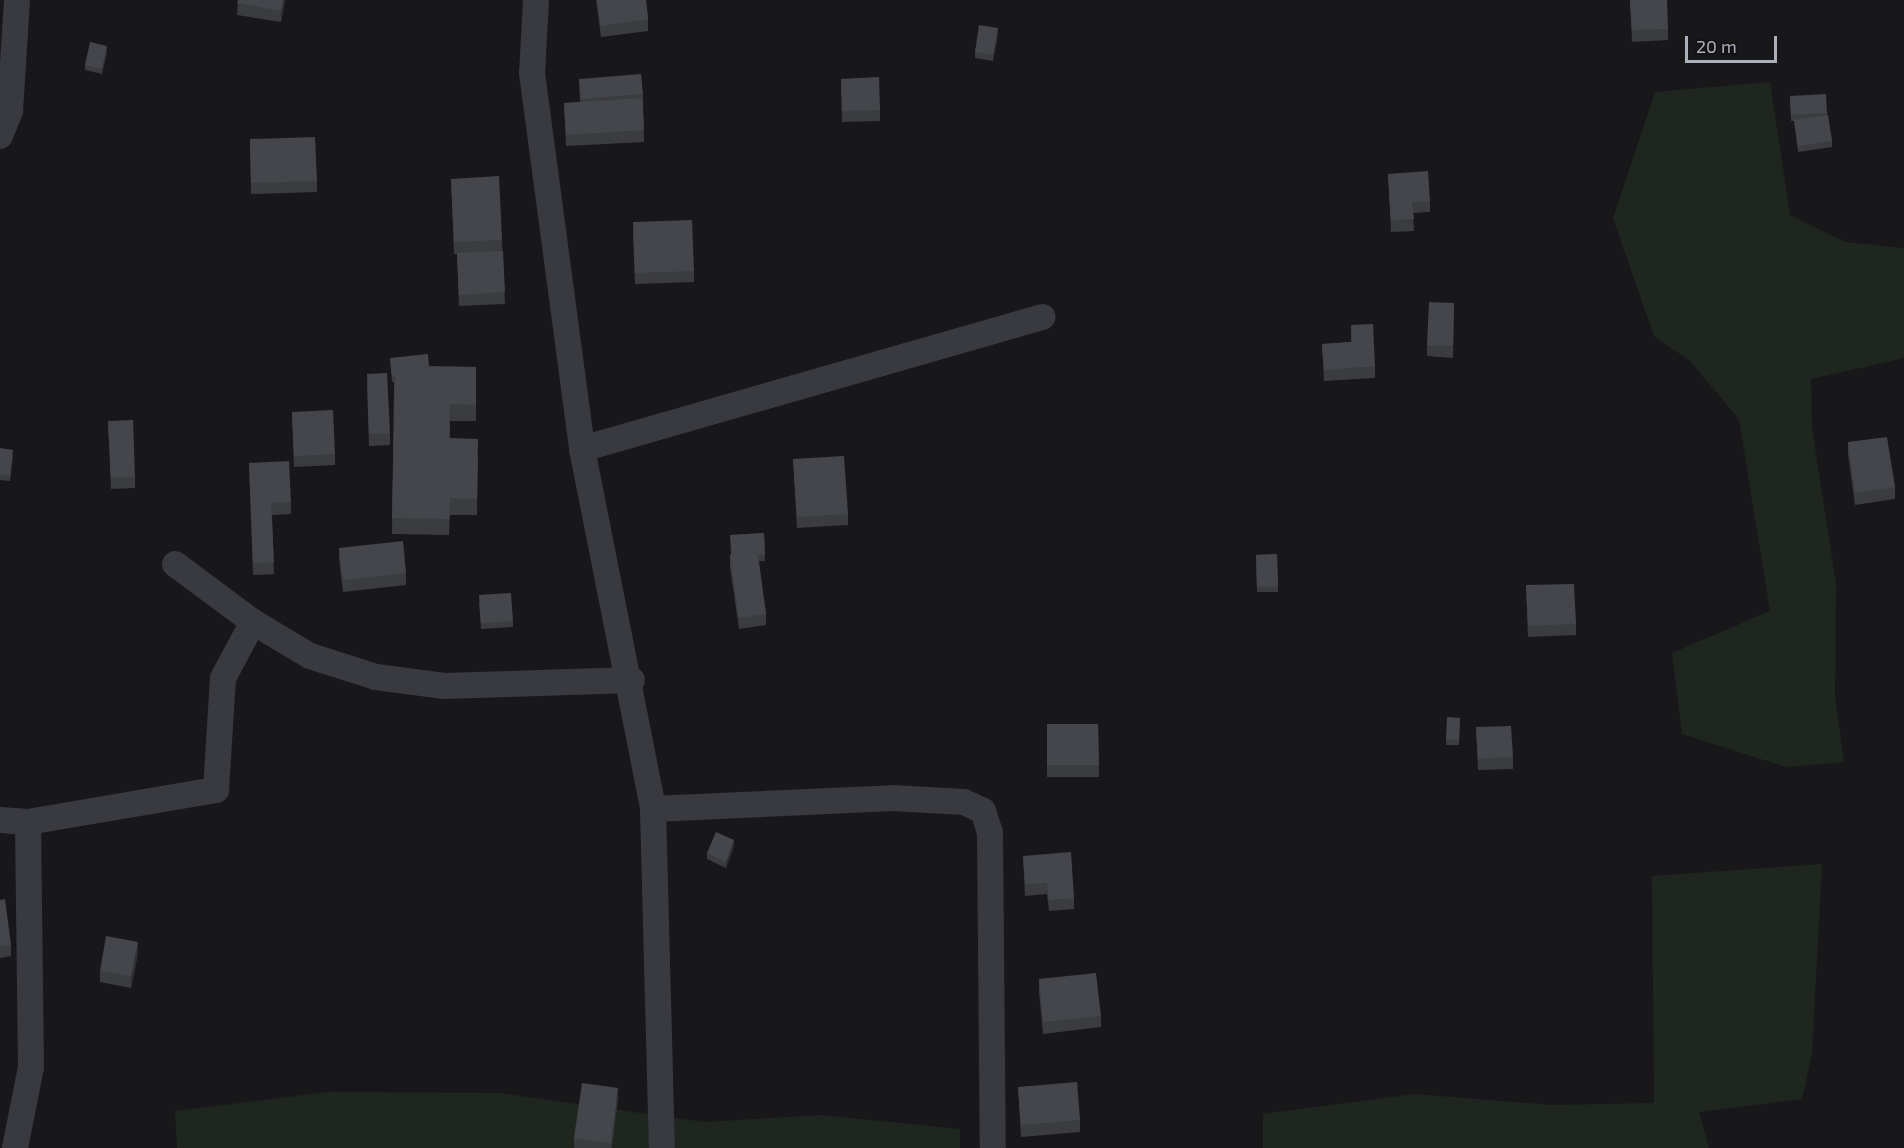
<!DOCTYPE html>
<html>
<head>
<meta charset="utf-8">
<style>
	body { margin:0 }
	#map { position:relative; width:1904px; height:1148px; overflow:hidden; background:#18181b; font-family:"Exo 2",sans-serif }
	div>[style] { position:absolute }
	[style*='--x'] { left:calc(var(--x)*1px); top:calc(var(--y)*1px); width:calc(var(--w)*1px); rotate:calc(var(--a)*1deg) }
	.green>* { inset:0; background:#1e261f }
	.minor>* { height:26px; margin:-13px; padding:0 13px; transform-origin:13px; border-radius:13px; background:#393a40 }
	.wall>* { inset:0; background:#3b3c40 }
	.shaded-wall>* { inset:0; background:#303134 }
	.building>* { inset:0; background:#45464b }
	span { translate:-50% -50%; white-space:nowrap; text-align:center; line-height:1.15; -webkit-text-stroke:4.5px #131316; paint-order:stroke }
	.scale { position:absolute; left:1685px; top:36px; width:92px; height:27px; box-sizing:border-box; border:3px solid #abb0ba; border-top:0; padding-left:8px; font-size:18px; line-height:21px; white-space:nowrap; color:#abb0ba; -webkit-text-stroke:4px #131316; paint-order:stroke }
</style>
</head>
<body>
<div id="map">
	<div class="green">
		<i style="clip-path:polygon(1770px 82px,1790px 215px,1845px 242px,1904px 248px,1904px 358px,1811px 379px,1812px 428px,1836px 584px,1835px 695px,1844px 762px,1786px 767px,1682px 734px,1672px 653px,1770px 611px,1739px 419px,1690px 361px,1654px 336px,1613px 218px,1655px 92px)"></i>
		<i style="clip-path:polygon(1822px 864px,1812px 1053px,1802px 1099px,1699px 1112px,1709px 1148px,1263px 1148px,1263px 1114px,1415px 1094px,1552px 1105px,1654px 1103px,1652px 876px)"></i>
		<i style="clip-path:polygon(327px 1092px,500px 1093px,704px 1122px,822px 1115px,960px 1129px,960px 1148px,177px 1148px,175px 1111px)"></i>
	</div>
	<div class="minor">
		<i style="--x:536;--y:0;--w:73;--a:93.1"></i>
		<i style="--x:532;--y:73;--w:379;--a:82.4"></i>
		<i style="--x:582;--y:449;--w:367;--a:78.8"></i>
		<i style="--x:653;--y:809;--w:240;--a:-2.6"></i>
		<i style="--x:893;--y:798;--w:71;--a:3.2"></i>
		<i style="--x:964;--y:802;--w:21;--a:25"></i>
		<i style="--x:983;--y:811;--w:22;--a:72"></i>
		<i style="--x:990;--y:832;--w:316;--a:89.5"></i>
		<i style="--x:0;--y:136;--w:27;--a:-68"></i>
		<i style="--x:10;--y:111;--w:111;--a:-86.4"></i>
		<i style="--x:582;--y:449;--w:479;--a:-16"></i>
		<i style="--x:175;--y:564;--w:97;--a:36.6"></i>
		<i style="--x:253;--y:622;--w:66;--a:30.8"></i>
		<i style="--x:310;--y:656;--w:69;--a:17.7"></i>
		<i style="--x:376;--y:677;--w:69;--a:7.5"></i>
		<i style="--x:444;--y:686;--w:188;--a:-1.8"></i>
		<i style="--x:653;--y:809;--w:339;--a:88.5"></i>
		<i style="--x:0;--y:820;--w:28;--a:4"></i>
		<i style="--x:28;--y:822;--w:245;--a:89.3"></i>
		<i style="--x:31;--y:1067;--w:83;--a:101.2"></i>
		<i style="--x:28;--y:822;--w:191;--a:-9.7"></i>
		<i style="--x:216;--y:790;--w:112;--a:-86.4"></i>
		<i style="--x:223;--y:678;--w:64;--a:-61.8"></i>
	</div>
	<div class="wall">
		<i style="clip-path:polygon(238px 0,285px 0,281px 22px,237px 15px)"></i>
		<i style="clip-path:polygon(596px 0,646px 0,648px 19px,648px 31px,601px 37px)"></i>
		<i style="clip-path:polygon(1630px 0,1668px 29px,1668px 40px,1632px 42px)"></i>
		<i style="clip-path:polygon(998px 34px,993px 61px,975px 58px,975px 52px)"></i>
		<i style="clip-path:polygon(107px 52px,102px 74px,85px 70px,85px 65px)"></i>
		<i style="clip-path:polygon(579px 79px,643px 94px,644px 142px,566px 146px,564px 103px,580px 102px)"></i>
		<i style="clip-path:polygon(841px 79px,880px 110px,880px 121px,842px 122px)"></i>
		<i style="clip-path:polygon(1790px 96px,1827px 113px,1832px 141px,1832px 147px,1798px 152px,1794px 121px,1791px 121px)"></i>
		<i style="clip-path:polygon(250px 139px,317px 181px,317px 192px,251px 194px)"></i>
		<i style="clip-path:polygon(1388px 174px,1430px 201px,1430px 212px,1413px 213px,1414px 231px,1391px 232px)"></i>
		<i style="clip-path:polygon(451px 179px,502px 240px,505px 304px,459px 306px,457px 254px,454px 254px)"></i>
		<i style="clip-path:polygon(633px 233px,694px 271px,694px 282px,635px 284px)"></i>
		<i style="clip-path:polygon(1454px 303px,1453px 358px,1427px 356px,1427px 345px)"></i>
		<i style="clip-path:polygon(1351px 325px,1375px 366px,1375px 378px,1324px 381px,1322px 344px,1351px 342px)"></i>
		<i style="clip-path:polygon(390px 358px,429px 366px,476px 367px,476px 421px,450px 421px,450px 438px,478px 456px,477px 515px,450px 515px,449px 535px,392px 534px,394px 382px,392px 382px)"></i>
		<i style="clip-path:polygon(367px 385px,390px 433px,390px 445px,369px 446px)"></i>
		<i style="clip-path:polygon(292px 412px,335px 454px,335px 465px,294px 467px)"></i>
		<i style="clip-path:polygon(108px 421px,135px 477px,135px 488px,111px 489px)"></i>
		<i style="clip-path:polygon(1848px 442px,1895px 487px,1895px 499px,1855px 505px,1848px 454px)"></i>
		<i style="clip-path:polygon(0 448px,13px 455px,10px 481px,0 480px)"></i>
		<i style="clip-path:polygon(793px 459px,848px 514px,848px 525px,797px 528px)"></i>
		<i style="clip-path:polygon(249px 463px,291px 502px,291px 514px,272px 515px,274px 574px,253px 575px)"></i>
		<i style="clip-path:polygon(764px 533px,765px 561px,759px 561px,766px 614px,766px 625px,739px 629px,730px 567px,730px 555px,731px 555px,730px 535px)"></i>
		<i style="clip-path:polygon(339px 548px,406px 573px,406px 585px,343px 592px,339px 559px)"></i>
		<i style="clip-path:polygon(1277px 554px,1278px 592px,1257px 592px,1256px 555px)"></i>
		<i style="clip-path:polygon(1526px 585px,1576px 624px,1576px 635px,1528px 637px)"></i>
		<i style="clip-path:polygon(479px 601px,513px 621px,513px 627px,481px 629px)"></i>
		<i style="clip-path:polygon(1460px 718px,1459px 745px,1446px 745px,1446px 739px)"></i>
		<i style="clip-path:polygon(1047px 724px,1098px 724px,1099px 777px,1047px 777px)"></i>
		<i style="clip-path:polygon(1476px 727px,1513px 757px,1513px 769px,1478px 770px)"></i>
		<i style="clip-path:polygon(734px 846px,726px 868px,707px 859px,707px 853px)"></i>
		<i style="clip-path:polygon(1023px 856px,1074px 898px,1074px 909px,1049px 911px,1047px 894px,1025px 896px)"></i>
		<i style="clip-path:polygon(0 900px,11px 945px,11px 956px,0 958px)"></i>
		<i style="clip-path:polygon(138px 953px,131px 988px,100px 982px,100px 971px)"></i>
		<i style="clip-path:polygon(1039px 979px,1101px 1016px,1101px 1027px,1043px 1034px,1039px 991px)"></i>
		<i style="clip-path:polygon(1018px 1087px,1080px 1120px,1080px 1132px,1021px 1137px)"></i>
		<i style="clip-path:polygon(618px 1099px,612px 1148px,574px 1148px,574px 1138px)"></i>
	</div>
	<div class="shaded-wall">
		<i style="clip-path:polygon(283px 0,285px 0,281px 22px,281px 11px)"></i>
		<i style="clip-path:polygon(998px 28px,998px 34px,993px 61px,993px 55px)"></i>
		<i style="clip-path:polygon(107px 46px,107px 52px,102px 74px,102px 69px)"></i>
		<i style="clip-path:polygon(734px 840px,734px 846px,726px 868px,726px 862px)"></i>
		<i style="clip-path:polygon(138px 942px,138px 953px,131px 988px,131px 976px)"></i>
		<i style="clip-path:polygon(618px 1088px,618px 1099px,612px 1148px,611px 1148px)"></i>
	</div>
	<div class="building">
		<i style="clip-path:polygon(238px 0,283px 0,281px 11px,237px 3px)"></i>
		<i style="clip-path:polygon(597px 0,646px 0,648px 19px,601px 26px)"></i>
		<i style="clip-path:polygon(1630px 0,1667px 0,1668px 29px,1632px 30px)"></i>
		<i style="clip-path:polygon(979px 25px,998px 28px,993px 55px,975px 52px)"></i>
		<i style="clip-path:polygon(90px 42px,107px 46px,102px 69px,85px 65px)"></i>
		<i style="clip-path:polygon(641px 74px,643px 94px,581px 99px,579px 79px)"></i>
		<i style="clip-path:polygon(879px 77px,880px 110px,842px 111px,841px 79px)"></i>
		<i style="clip-path:polygon(1826px 94px,1827px 113px,1791px 115px,1790px 96px)"></i>
		<i style="clip-path:polygon(642px 98px,644px 130px,566px 135px,564px 103px)"></i>
		<i style="clip-path:polygon(1828px 115px,1832px 141px,1798px 146px,1794px 120px)"></i>
		<i style="clip-path:polygon(315px 137px,317px 181px,251px 183px,250px 139px)"></i>
		<i style="clip-path:polygon(1428px 171px,1430px 201px,1412px 202px,1414px 219px,1391px 220px,1388px 174px)"></i>
		<i style="clip-path:polygon(499px 176px,502px 240px,454px 242px,451px 179px)"></i>
		<i style="clip-path:polygon(692px 220px,694px 271px,635px 273px,633px 222px)"></i>
		<i style="clip-path:polygon(503px 251px,505px 292px,459px 295px,457px 253px)"></i>
		<i style="clip-path:polygon(1429px 302px,1454px 303px,1453px 346px,1427px 345px)"></i>
		<i style="clip-path:polygon(1373px 324px,1375px 366px,1324px 370px,1322px 344px,1352px 342px,1351px 325px)"></i>
		<i style="clip-path:polygon(428px 354px,429px 366px,395px 366px,395px 376px,392px 376px,390px 358px)"></i>
		<i style="clip-path:polygon(395px 366px,476px 367px,476px 405px,450px 404px,449px 438px,478px 439px,477px 499px,450px 498px,449px 519px,392px 518px)"></i>
		<i style="clip-path:polygon(387px 373px,390px 433px,369px 434px,367px 374px)"></i>
		<i style="clip-path:polygon(333px 410px,335px 454px,294px 456px,292px 412px)"></i>
		<i style="clip-path:polygon(133px 420px,135px 477px,111px 478px,108px 421px)"></i>
		<i style="clip-path:polygon(1887px 437px,1895px 487px,1855px 493px,1848px 442px)"></i>
		<i style="clip-path:polygon(0 448px,13px 450px,10px 475px,0 474px)"></i>
		<i style="clip-path:polygon(844px 456px,848px 514px,797px 517px,793px 459px)"></i>
		<i style="clip-path:polygon(289px 461px,291px 502px,271px 503px,274px 562px,253px 563px,249px 463px)"></i>
		<i style="clip-path:polygon(764px 533px,765px 555px,758px 555px,757px 552px,732px 555px,730px 535px)"></i>
		<i style="clip-path:polygon(403px 541px,406px 573px,343px 580px,339px 548px)"></i>
		<i style="clip-path:polygon(757px 552px,766px 614px,739px 618px,730px 555px)"></i>
		<i style="clip-path:polygon(1277px 554px,1278px 586px,1257px 587px,1256px 555px)"></i>
		<i style="clip-path:polygon(1574px 584px,1576px 624px,1528px 626px,1526px 585px)"></i>
		<i style="clip-path:polygon(511px 593px,513px 621px,481px 623px,479px 595px)"></i>
		<i style="clip-path:polygon(1447px 717px,1460px 718px,1459px 740px,1446px 739px)"></i>
		<i style="clip-path:polygon(1047px 724px,1098px 724px,1099px 765px,1047px 765px)"></i>
		<i style="clip-path:polygon(1511px 726px,1513px 757px,1478px 759px,1476px 727px)"></i>
		<i style="clip-path:polygon(716px 832px,734px 840px,726px 862px,707px 853px)"></i>
		<i style="clip-path:polygon(1071px 852px,1074px 898px,1049px 900px,1047px 883px,1025px 884px,1023px 856px)"></i>
		<i style="clip-path:polygon(5px 899px,11px 945px,0 946px,0 900px)"></i>
		<i style="clip-path:polygon(106px 936px,138px 942px,131px 976px,100px 971px)"></i>
		<i style="clip-path:polygon(1096px 973px,1101px 1016px,1043px 1022px,1039px 979px)"></i>
		<i style="clip-path:polygon(1077px 1082px,1080px 1120px,1021px 1125px,1018px 1087px)"></i>
		<i style="clip-path:polygon(582px 1083px,618px 1088px,611px 1143px,574px 1138px)"></i>
	</div>
	<div class="scale">20 m</div>
</div>
</body>
</html>
